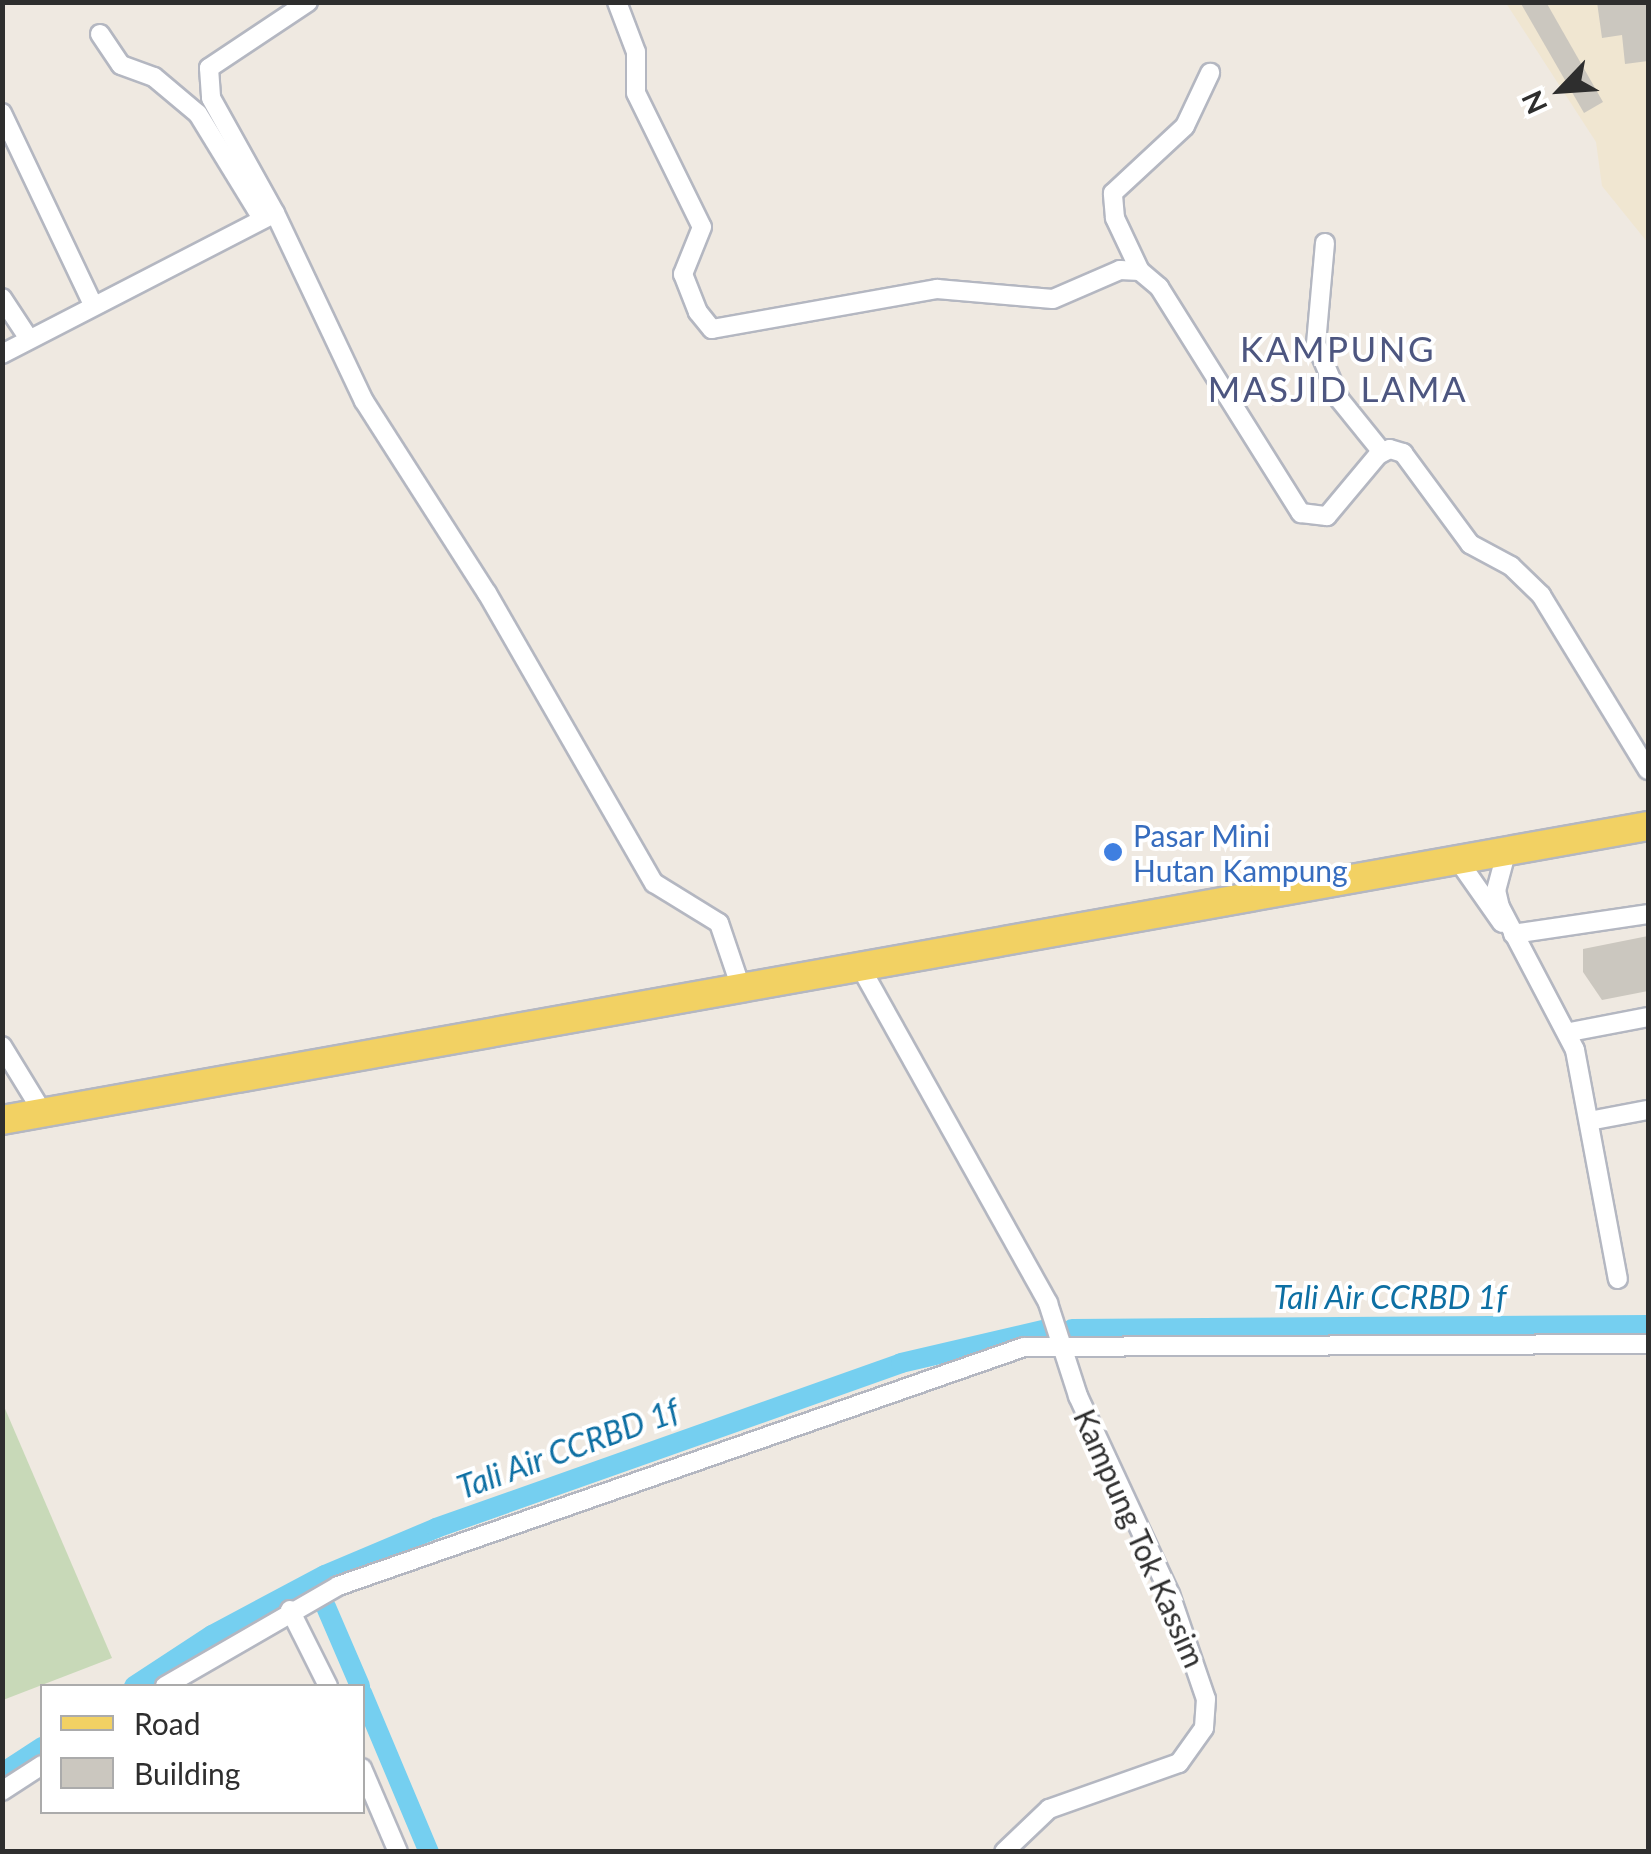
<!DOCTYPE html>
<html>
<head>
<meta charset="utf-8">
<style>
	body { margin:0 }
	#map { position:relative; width:1651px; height:1854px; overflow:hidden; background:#efe9e1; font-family:Lato,sans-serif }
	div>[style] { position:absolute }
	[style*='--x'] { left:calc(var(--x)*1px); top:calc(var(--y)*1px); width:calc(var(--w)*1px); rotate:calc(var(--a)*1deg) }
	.education>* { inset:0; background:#f0e6d1 }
	.cemetery>* { inset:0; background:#c8d9b8 }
	.canal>* { height:20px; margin:-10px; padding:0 10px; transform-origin:10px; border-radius:10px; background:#75cff0 }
	.building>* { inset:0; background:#cbc7bf }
	.roads { filter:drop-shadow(2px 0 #b4b7c1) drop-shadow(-2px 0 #b4b7c1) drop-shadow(0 2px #b4b7c1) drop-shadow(0 -2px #b4b7c1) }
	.street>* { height:18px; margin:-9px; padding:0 9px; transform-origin:9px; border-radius:9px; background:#fff }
	.primary>* { height:28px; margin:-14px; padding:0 14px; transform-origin:14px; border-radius:14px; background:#f2d163 }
	.dots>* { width:28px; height:28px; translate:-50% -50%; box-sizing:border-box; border:5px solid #fff; border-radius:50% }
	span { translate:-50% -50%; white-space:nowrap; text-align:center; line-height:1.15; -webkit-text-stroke:8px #fff; paint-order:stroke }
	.shop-label { font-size:30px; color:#366cbe }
	.left { translate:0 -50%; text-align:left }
	.street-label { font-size:30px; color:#2e2e2e }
	.water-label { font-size:32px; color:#0d6fa3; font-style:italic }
	.quarter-label { font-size:35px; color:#4d5680; letter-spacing:2.5px }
	.frame { position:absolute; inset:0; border:5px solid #2e2e2e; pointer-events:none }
	.legend { position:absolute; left:40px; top:1684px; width:325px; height:130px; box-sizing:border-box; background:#fff; border:2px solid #ababab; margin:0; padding:12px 18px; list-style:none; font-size:30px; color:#2e2e2e }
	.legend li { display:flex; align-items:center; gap:20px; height:50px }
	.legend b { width:50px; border:2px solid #ababab }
	.north { position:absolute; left:1511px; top:40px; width:100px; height:100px; -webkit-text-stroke:8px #fff; paint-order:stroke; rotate:245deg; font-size:28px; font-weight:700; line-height:40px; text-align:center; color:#2e2e2e }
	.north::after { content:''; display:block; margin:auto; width:35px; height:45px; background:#2e2e2e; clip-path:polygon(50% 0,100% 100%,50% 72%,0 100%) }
</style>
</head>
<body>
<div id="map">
	<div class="education">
		<i style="clip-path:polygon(1506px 3px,1648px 3px,1648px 243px,1602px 186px,1596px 142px)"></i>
	</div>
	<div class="cemetery">
		<i style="clip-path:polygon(3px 1404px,112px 1658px,3px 1700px,2px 1405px)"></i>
	</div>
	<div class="canal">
		<i style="--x:1072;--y:1329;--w:576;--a:-0.4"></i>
		<i style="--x:326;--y:1607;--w:86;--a:66.7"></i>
		<i style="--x:134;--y:1686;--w:93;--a:-33.2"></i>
		<i style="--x:212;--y:1635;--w:128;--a:-28"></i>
		<i style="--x:325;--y:1575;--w:121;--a:-22.9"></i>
		<i style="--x:436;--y:1528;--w:493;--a:-19.5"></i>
		<i style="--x:901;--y:1363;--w:150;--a:-13.1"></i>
		<i style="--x:362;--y:1693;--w:173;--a:67.2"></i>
		<i style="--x:2;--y:1773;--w:48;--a:-33"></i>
	</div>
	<div class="building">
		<i style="clip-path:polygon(1520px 2px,1546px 2px,1603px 102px,1584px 113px)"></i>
		<i style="clip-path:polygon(1597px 2px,1648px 2px,1648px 61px,1625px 64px,1622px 35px,1602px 38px)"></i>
		<i style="clip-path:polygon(1648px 936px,1648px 991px,1602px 1000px,1583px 972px,1583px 949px)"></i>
	</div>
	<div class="roads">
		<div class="street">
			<i style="--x:308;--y:2;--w:119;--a:146.3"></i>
			<i style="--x:209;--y:68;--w:30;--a:86"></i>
			<i style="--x:211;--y:98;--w:132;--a:60.9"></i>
			<i style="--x:275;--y:213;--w:208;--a:64.7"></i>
			<i style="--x:364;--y:401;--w:228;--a:57.4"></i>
			<i style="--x:487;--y:593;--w:335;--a:60.1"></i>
			<i style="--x:654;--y:883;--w:76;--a:31.6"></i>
			<i style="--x:719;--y:923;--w:72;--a:71.3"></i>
			<i style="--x:617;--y:2;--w:53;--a:69.2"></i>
			<i style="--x:636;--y:52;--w:41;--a:90"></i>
			<i style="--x:636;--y:93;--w:149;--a:63.8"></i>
			<i style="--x:702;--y:227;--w:51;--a:112"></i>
			<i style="--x:683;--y:274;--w:41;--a:68.5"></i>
			<i style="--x:698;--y:312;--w:22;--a:51"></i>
			<i style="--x:712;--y:329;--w:229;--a:-10.1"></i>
			<i style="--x:937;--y:289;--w:116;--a:4.9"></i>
			<i style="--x:1053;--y:299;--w:73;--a:-23.4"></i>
			<i style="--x:1120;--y:270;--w:20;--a:3"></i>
			<i style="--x:1140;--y:271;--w:25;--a:40"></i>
			<i style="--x:1159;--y:287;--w:267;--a:57.9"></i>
			<i style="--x:1301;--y:513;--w:26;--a:7"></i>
			<i style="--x:1327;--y:516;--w:80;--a:-50.1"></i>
			<i style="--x:1378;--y:455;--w:13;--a:-27"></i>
			<i style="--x:1390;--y:449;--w:14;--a:17"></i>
			<i style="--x:1403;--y:453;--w:113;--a:53.6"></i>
			<i style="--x:1470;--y:544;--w:47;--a:28.2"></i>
			<i style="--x:1511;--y:566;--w:42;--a:44"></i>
			<i style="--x:1541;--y:595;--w:205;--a:58.6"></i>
			<i style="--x:100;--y:34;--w:37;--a:56"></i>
			<i style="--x:121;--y:65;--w:35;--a:20"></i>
			<i style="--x:154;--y:77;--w:57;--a:40.1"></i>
			<i style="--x:198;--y:114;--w:121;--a:58.5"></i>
			<i style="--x:2;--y:113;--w:212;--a:64.6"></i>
			<i style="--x:1325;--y:243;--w:101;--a:95.1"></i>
			<i style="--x:1316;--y:344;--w:61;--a:66.8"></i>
			<i style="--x:1340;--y:400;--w:67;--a:51.1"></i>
			<i style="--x:1140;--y:271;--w:59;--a:-115.3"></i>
			<i style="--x:1115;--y:218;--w:25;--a:-95"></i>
			<i style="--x:1113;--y:193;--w:98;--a:-42.9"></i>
			<i style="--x:1185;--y:126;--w:59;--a:-64.7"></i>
			<i style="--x:2;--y:298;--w:49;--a:56.6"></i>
			<i style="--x:2;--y:354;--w:307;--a:-27.3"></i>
			<i style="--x:1505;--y:857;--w:34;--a:105"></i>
			<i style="--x:1496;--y:890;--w:17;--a:77"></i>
			<i style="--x:1500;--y:907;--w:161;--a:62.3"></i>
			<i style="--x:1575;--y:1050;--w:233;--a:79.4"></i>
			<i style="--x:1460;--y:863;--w:73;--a:55"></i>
			<i style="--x:1513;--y:934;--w:136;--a:-8.4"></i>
			<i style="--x:861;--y:968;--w:384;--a:60.8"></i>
			<i style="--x:1048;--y:1303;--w:98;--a:72.1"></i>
			<i style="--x:1078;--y:1396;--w:218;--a:65.1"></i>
			<i style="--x:1170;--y:1594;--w:111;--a:71.1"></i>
			<i style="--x:1206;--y:1699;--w:29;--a:94"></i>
			<i style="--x:1204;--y:1728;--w:43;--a:125.5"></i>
			<i style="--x:1179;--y:1763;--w:138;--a:160.5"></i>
			<i style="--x:1049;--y:1809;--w:62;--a:136.3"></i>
			<i style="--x:1570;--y:1032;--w:79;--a:-10.9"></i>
			<i style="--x:2;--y:1046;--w:79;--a:58.5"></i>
			<i style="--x:1589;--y:1121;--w:60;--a:-10.6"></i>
			<i style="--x:290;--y:1610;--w:85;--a:63.4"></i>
			<i style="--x:165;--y:1686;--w:200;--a:-30"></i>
			<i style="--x:338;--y:1586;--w:726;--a:-19.21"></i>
			<i style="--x:1024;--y:1347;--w:624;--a:-0.28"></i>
			<i style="--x:362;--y:1768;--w:91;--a:66.8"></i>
			<i style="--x:2;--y:1791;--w:48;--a:-33"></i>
		</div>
		<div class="primary">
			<i style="--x:2;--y:1120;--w:1672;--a:-10.13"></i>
		</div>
	</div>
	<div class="dots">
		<i style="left:1113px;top:852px;background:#3f7fe0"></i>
	</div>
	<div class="shop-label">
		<span class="left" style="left:1133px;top:852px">Pasar Mini<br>Hutan Kampung</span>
	</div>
	<div class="street-label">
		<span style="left:1140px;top:1538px;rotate:66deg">Kampung Tok Kassim</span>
	</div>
	<div class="water-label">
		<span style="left:1390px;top:1297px">Tali Air CCRBD 1f</span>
		<span style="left:568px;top:1449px;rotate:-20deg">Tali Air CCRBD 1f</span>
	</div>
	<div class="quarter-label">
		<span style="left:1338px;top:368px">KAMPUNG<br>MASJID LAMA</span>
	</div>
	<div class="frame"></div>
	<ul class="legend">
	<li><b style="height:12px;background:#f2d163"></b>Road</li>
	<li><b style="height:28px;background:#cbc7bf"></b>Building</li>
	</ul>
	<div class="north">N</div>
</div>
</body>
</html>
